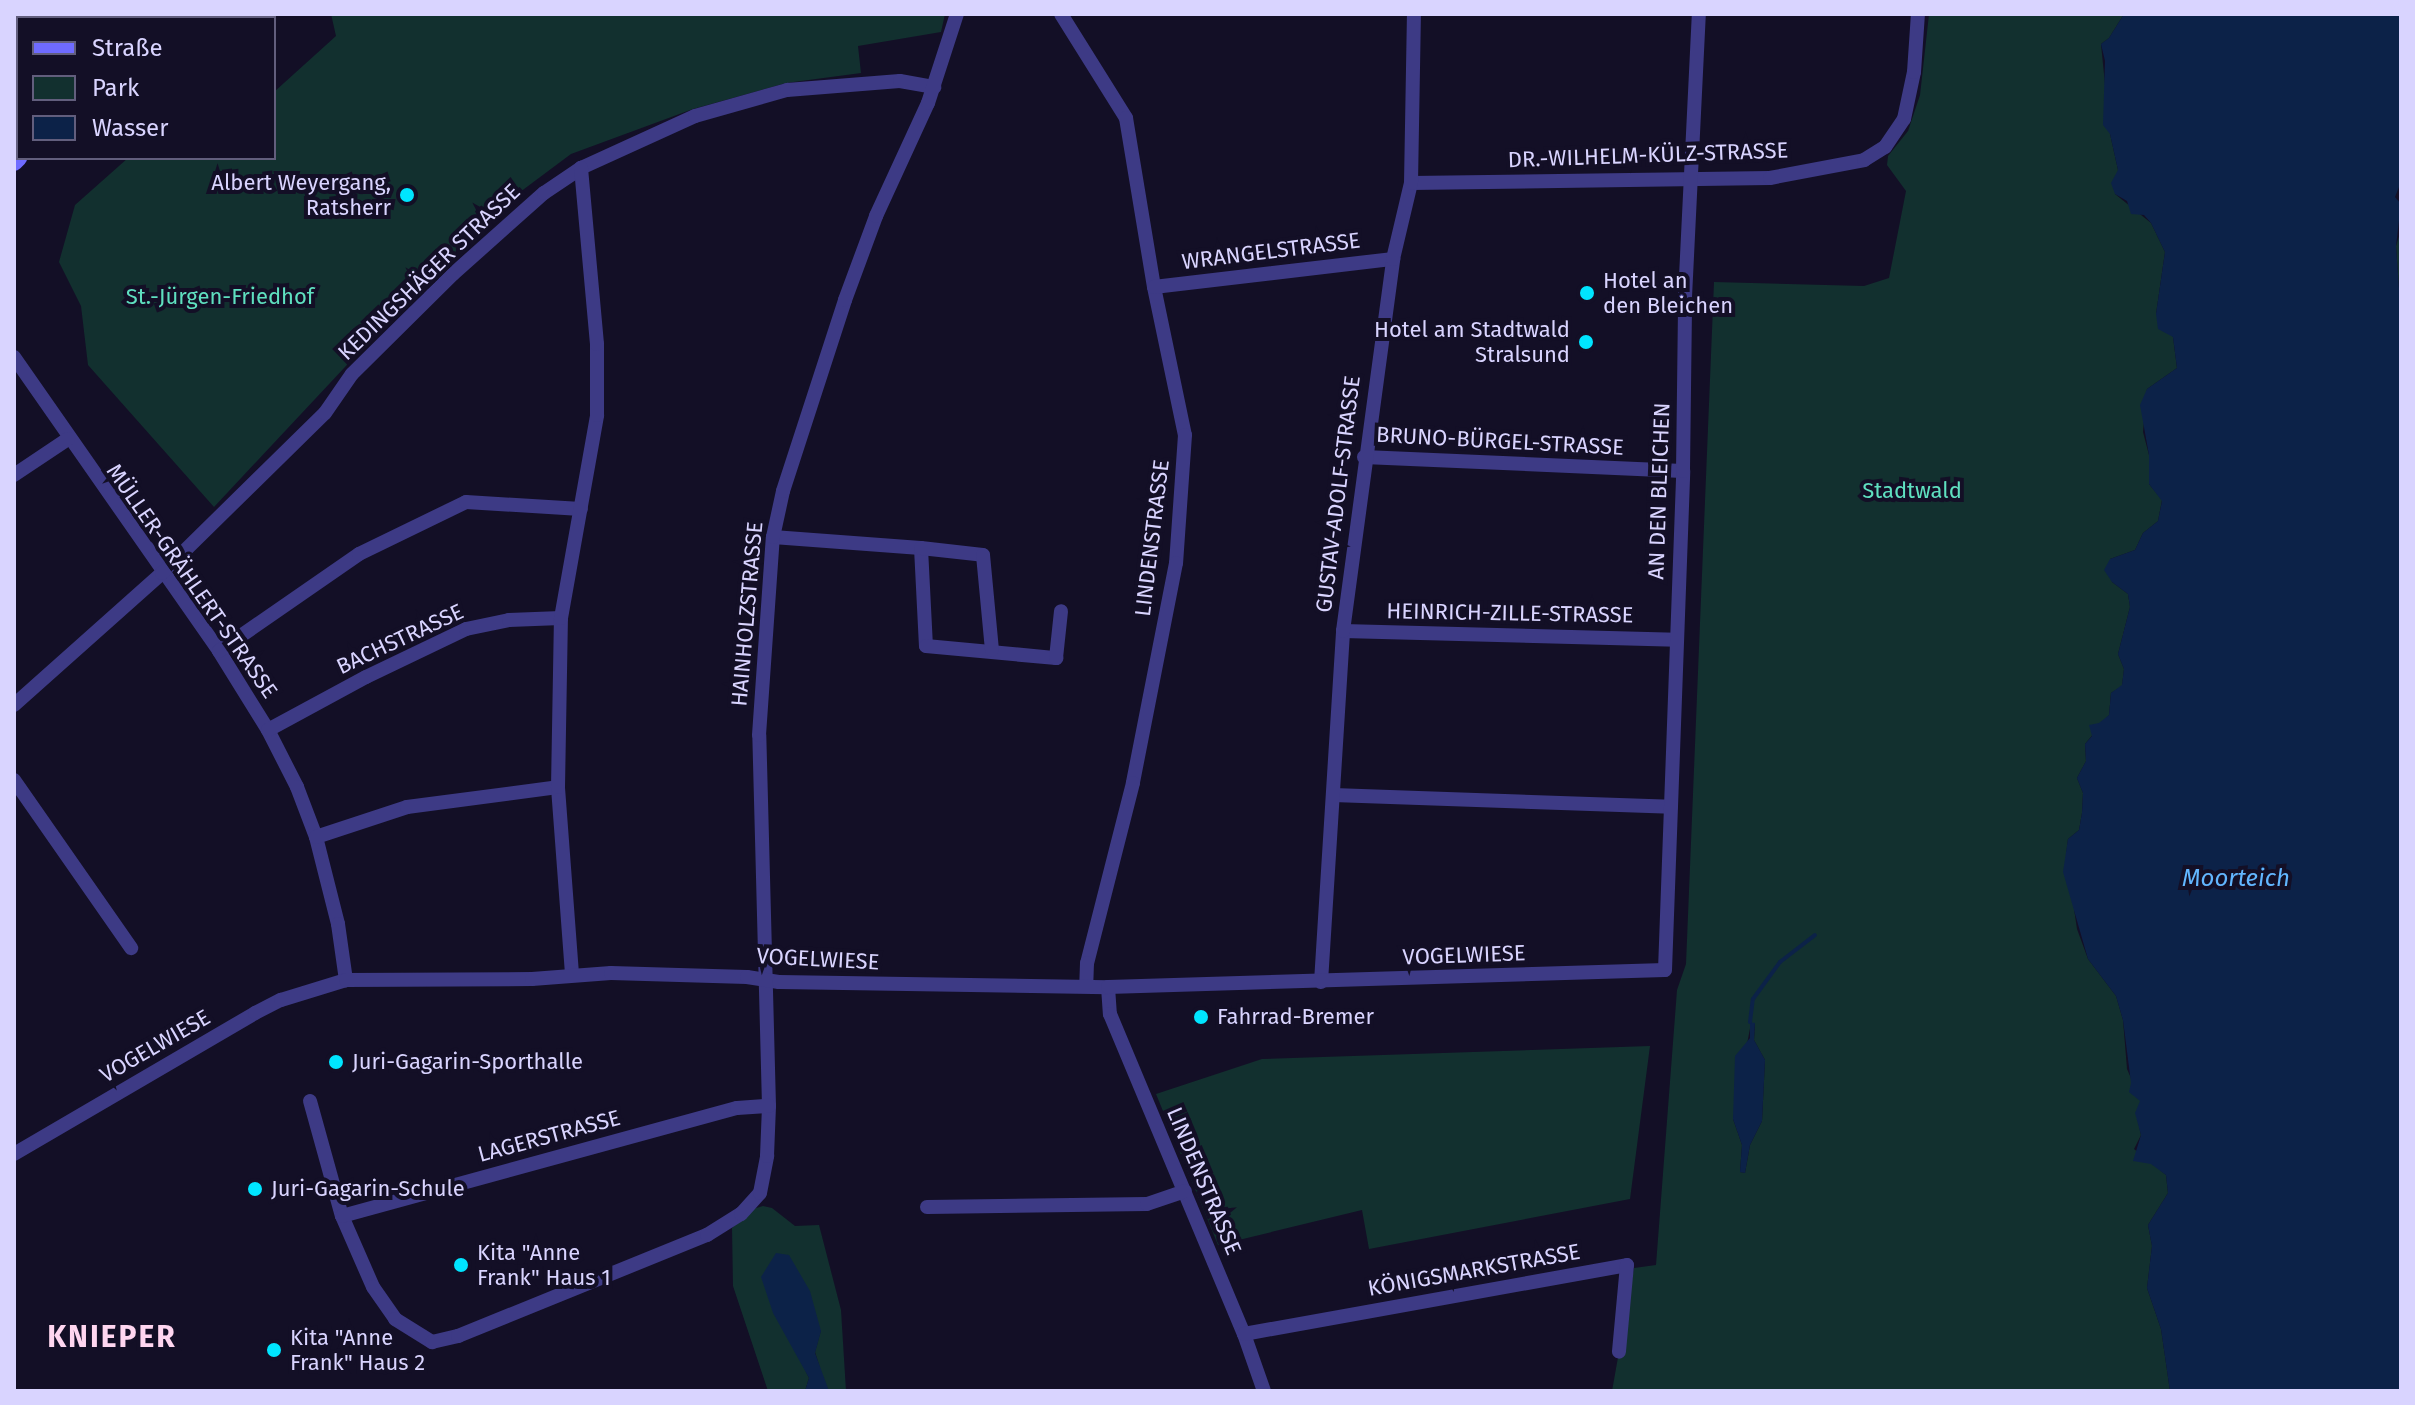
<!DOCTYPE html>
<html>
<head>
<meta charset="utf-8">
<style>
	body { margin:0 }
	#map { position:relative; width:2415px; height:1405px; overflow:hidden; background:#130f26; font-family:"Fira Sans",sans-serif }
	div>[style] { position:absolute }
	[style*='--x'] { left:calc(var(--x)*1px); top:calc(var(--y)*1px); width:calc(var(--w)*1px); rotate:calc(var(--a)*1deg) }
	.green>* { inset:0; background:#12302f }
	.water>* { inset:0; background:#0c2248 }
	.stream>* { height:4px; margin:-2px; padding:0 2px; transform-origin:2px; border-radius:2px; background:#0c2248 }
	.minor>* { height:14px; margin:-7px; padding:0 7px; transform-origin:7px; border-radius:7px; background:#3d3a85 }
	.secondary>* { height:18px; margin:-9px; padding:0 9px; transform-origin:9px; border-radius:9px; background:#6f6bff }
	.dots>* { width:22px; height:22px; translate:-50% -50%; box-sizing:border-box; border:4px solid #130f26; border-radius:50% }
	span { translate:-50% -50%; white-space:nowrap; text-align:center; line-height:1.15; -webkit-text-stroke:8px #130f26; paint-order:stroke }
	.street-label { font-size:22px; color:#d9d4ff }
	.poi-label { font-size:22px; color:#d9d4ff }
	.right { translate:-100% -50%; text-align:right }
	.left { translate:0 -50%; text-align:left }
	.park-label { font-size:22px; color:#5fe0c0 }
	.water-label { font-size:24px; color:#62b6ff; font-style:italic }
	.district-label { font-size:30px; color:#ffd6f0; font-weight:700; letter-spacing:2px }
	.frame { position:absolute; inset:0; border:16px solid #d9d4ff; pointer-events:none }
	.legend { position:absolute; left:16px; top:16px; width:260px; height:144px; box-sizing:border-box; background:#130f26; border:2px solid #625e7d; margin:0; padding:10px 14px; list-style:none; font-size:24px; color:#d9d4ff }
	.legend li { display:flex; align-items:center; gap:16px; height:40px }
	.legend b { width:40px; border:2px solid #625e7d }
</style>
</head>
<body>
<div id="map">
	<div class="green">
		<i style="clip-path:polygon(331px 14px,945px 14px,941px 32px,858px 46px,861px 73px,786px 83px,693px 109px,571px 154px,508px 201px,374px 336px,214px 507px,88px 365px,81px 306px,59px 262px,75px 205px,128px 158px,274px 158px,274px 92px,336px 36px)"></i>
		<i style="clip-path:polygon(evenodd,1929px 14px,2124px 14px,2109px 38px,2101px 44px,2110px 134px,2118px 170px,2115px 194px,2151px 223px,2165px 252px,2156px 314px,2173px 337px,2177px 368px,2147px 389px,2143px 432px,2149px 455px,2149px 484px,2162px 500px,2158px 521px,2143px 533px,2135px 550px,2110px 559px,2112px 582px,2128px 594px,2130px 607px,2118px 654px,2124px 669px,2122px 686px,2111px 693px,2109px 715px,2085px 744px,2086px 761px,2077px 778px,2083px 793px,2082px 813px,2079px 830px,2068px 839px,2066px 855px,2077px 929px,2088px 959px,2116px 996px,2123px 1020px,2127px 1069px,2141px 1101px,2136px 1113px,2141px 1135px,2134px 1149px,2166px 1175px,2168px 1193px,2148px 1225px,2152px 1246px,2147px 1288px,2161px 1329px,2170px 1391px,1612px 1391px,1634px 1268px,1656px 1265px,1677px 990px,1686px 964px,1714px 282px,1864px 286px,1889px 278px,1906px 191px,1887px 165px,1888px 156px,1908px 131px,1920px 95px,1929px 14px,1751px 1023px,1755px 1024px,1754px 1040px,1765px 1060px,1762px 1121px,1750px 1145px,1745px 1173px,1740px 1172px,1742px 1145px,1733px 1119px,1751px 1023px)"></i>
		<i style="clip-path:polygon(2401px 230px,2401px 317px,2396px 246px)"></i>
		<i style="clip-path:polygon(1650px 1046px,1630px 1199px,1369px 1249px,1362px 1210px,1218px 1245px,1156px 1094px,1262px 1059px)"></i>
		<i style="clip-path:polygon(763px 1206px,772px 1208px,795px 1226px,819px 1225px,841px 1310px,846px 1391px,829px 1391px,824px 1381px,815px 1352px,821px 1330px,793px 1345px,809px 1378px,805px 1391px,768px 1391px,733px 1286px,732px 1228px,753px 1209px)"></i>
	</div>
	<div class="water">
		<i style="clip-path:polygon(2124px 14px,2401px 14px,2401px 182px,2395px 197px,2401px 204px,2396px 246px,2401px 317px,2401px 1391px,2170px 1391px,2161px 1329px,2147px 1288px,2152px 1246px,2148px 1225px,2168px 1193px,2166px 1175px,2151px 1164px,2133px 1161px,2141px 1135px,2135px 1113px,2140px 1101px,2129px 1092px,2131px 1083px,2123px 1020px,2116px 996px,2088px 959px,2063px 872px,2068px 839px,2079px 830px,2082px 813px,2083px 793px,2077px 778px,2086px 761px,2085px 744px,2092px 736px,2089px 725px,2099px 723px,2109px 715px,2111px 693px,2122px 685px,2124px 669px,2118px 654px,2130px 607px,2128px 594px,2112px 582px,2104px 570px,2110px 559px,2135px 550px,2143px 533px,2158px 521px,2162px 501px,2149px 484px,2149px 455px,2140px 405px,2147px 389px,2177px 368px,2173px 337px,2158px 329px,2156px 314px,2165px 252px,2151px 223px,2144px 215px,2131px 214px,2127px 201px,2115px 194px,2111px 183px,2118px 170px,2110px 134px,2103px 125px,2105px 61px,2101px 44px,2109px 38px)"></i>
		<i style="clip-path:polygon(1750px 1022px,1755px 1023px,1754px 1040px,1765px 1060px,1762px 1121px,1750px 1145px,1745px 1173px,1740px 1172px,1742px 1145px,1733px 1119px,1735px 1056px,1750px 1038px)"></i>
		<i style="clip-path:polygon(776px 1253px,789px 1255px,810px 1291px,821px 1331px,815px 1353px,829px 1391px,805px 1391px,809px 1378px,773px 1313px,761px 1277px)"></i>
	</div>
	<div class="stream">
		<i style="--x:1750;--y:1022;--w:23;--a:-83"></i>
		<i style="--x:1753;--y:999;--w:46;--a:-53.9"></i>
		<i style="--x:1780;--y:962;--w:44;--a:-37.6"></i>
	</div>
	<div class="minor">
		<i style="--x:1061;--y:14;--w:123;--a:58"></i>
		<i style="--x:1126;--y:118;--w:171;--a:80.6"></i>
		<i style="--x:1154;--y:287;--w:151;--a:78.2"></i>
		<i style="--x:1185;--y:435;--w:128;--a:94"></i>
		<i style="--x:1176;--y:563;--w:224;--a:101.1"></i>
		<i style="--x:1133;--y:783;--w:186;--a:104.3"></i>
		<i style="--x:1087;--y:963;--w:23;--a:92"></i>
		<i style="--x:1411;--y:183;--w:359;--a:-0.8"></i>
		<i style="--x:1770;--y:178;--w:96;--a:-10.8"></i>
		<i style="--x:1864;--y:160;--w:25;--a:-32"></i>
		<i style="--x:1885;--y:147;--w:34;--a:-56"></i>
		<i style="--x:1904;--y:119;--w:48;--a:-78"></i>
		<i style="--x:1914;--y:72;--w:58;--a:-86.1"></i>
		<i style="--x:1154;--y:287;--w:241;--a:-6.7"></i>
		<i style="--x:14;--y:357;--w:358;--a:55.1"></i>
		<i style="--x:219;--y:651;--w:93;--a:58.2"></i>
		<i style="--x:268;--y:730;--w:64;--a:63"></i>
		<i style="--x:297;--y:787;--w:53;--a:69.2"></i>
		<i style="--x:316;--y:837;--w:90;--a:75.8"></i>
		<i style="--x:338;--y:924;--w:57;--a:81.9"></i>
		<i style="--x:1364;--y:457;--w:319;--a:2.5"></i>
		<i style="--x:14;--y:475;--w:65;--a:-33.7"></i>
		<i style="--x:773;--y:537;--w:148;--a:4.3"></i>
		<i style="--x:921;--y:548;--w:98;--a:87.1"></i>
		<i style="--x:926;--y:646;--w:131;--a:5.3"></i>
		<i style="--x:1056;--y:658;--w:47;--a:-83.9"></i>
		<i style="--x:921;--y:548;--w:62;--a:6.4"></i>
		<i style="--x:983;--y:555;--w:95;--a:84.6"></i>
		<i style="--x:1343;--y:631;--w:333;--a:1.5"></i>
		<i style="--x:219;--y:651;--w:170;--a:-34.7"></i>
		<i style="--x:359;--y:554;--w:119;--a:-25.9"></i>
		<i style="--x:466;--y:502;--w:115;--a:3.5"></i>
		<i style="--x:14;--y:705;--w:198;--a:-41.7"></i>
		<i style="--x:162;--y:573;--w:228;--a:-44.5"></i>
		<i style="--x:325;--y:413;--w:47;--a:-55.3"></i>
		<i style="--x:352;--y:374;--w:142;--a:-44.7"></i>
		<i style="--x:453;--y:274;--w:122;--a:-41.7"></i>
		<i style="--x:544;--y:193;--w:45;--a:-34"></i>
		<i style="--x:581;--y:168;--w:125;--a:-24.5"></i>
		<i style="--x:695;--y:116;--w:96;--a:-15.8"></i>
		<i style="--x:787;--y:90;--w:113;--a:-4.6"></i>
		<i style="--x:900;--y:81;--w:35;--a:10"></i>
		<i style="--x:268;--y:730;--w:111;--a:-28.4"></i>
		<i style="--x:366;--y:677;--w:111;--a:-25.6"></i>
		<i style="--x:466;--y:629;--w:44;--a:-11.8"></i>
		<i style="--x:509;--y:620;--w:52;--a:-2.2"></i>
		<i style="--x:14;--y:780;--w:205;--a:55.1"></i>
		<i style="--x:1333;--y:795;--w:338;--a:2"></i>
		<i style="--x:316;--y:837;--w:96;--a:-18.2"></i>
		<i style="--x:407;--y:807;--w:152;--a:-7.5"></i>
		<i style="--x:572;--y:974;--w:188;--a:-94.3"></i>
		<i style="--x:558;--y:787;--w:169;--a:-89"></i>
		<i style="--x:561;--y:618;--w:206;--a:-79.9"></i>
		<i style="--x:597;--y:415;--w:71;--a:-90"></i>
		<i style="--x:597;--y:344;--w:177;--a:-95.2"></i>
		<i style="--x:1321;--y:982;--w:352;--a:-86.4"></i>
		<i style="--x:1343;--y:631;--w:375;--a:-82.3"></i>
		<i style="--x:1393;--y:259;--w:78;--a:-76.7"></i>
		<i style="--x:1411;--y:183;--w:169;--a:-89"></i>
		<i style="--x:1108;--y:987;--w:27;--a:86"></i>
		<i style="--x:1110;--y:1014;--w:347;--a:67.3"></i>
		<i style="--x:1244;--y:1334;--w:60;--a:70.7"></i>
		<i style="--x:310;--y:1101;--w:119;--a:74.5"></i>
		<i style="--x:342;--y:1216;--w:77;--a:66.4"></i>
		<i style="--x:373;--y:1287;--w:39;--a:55"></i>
		<i style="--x:395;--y:1319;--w:44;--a:31.9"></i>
		<i style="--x:432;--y:1342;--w:27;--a:-13"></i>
		<i style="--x:458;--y:1336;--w:269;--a:-22.1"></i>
		<i style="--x:707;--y:1235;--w:40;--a:-32"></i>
		<i style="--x:741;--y:1214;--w:28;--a:-48"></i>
		<i style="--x:760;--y:1193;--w:38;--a:-79"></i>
		<i style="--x:767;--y:1156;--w:50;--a:-87.7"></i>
		<i style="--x:769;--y:1106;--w:371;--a:-91.5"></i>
		<i style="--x:759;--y:735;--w:198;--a:-86"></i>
		<i style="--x:773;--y:537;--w:47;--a:-77.7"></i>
		<i style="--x:783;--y:491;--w:201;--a:-72"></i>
		<i style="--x:845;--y:300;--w:90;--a:-69.7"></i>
		<i style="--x:876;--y:216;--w:124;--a:-65.3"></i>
		<i style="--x:928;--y:103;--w:94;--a:-72"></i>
		<i style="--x:14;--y:1154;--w:279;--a:-30.3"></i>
		<i style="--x:255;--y:1013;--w:29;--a:-27"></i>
		<i style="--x:281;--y:1000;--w:68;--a:-17.1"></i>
		<i style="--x:346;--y:980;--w:186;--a:-0.3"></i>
		<i style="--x:532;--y:979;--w:79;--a:-4.3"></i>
		<i style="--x:611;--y:973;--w:136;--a:1.7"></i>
		<i style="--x:747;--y:977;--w:32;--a:9"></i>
		<i style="--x:779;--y:982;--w:329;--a:0.9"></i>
		<i style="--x:1108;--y:987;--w:557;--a:-1.75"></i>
		<i style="--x:1665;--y:970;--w:499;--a:-87.9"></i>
		<i style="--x:1683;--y:471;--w:174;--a:-89.3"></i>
		<i style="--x:1685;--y:297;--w:283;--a:-87.2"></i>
		<i style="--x:927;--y:1207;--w:220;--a:-0.8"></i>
		<i style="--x:1147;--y:1204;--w:40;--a:-18.9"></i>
		<i style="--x:342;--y:1216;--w:409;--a:-15.3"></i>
		<i style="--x:737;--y:1108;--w:32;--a:-4"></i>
		<i style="--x:1244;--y:1334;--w:389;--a:-10.2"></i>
		<i style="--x:1627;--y:1265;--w:87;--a:95.3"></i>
	</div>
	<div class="secondary">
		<i style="--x:172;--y:18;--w:6;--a:-39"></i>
		<i style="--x:14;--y:162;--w:6;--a:-45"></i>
	</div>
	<div class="dots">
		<i style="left:407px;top:195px;background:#00e5ff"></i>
		<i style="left:1587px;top:293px;background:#00e5ff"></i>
		<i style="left:1586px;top:342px;background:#00e5ff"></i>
		<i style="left:1201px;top:1017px;background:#00e5ff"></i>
		<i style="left:336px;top:1062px;background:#00e5ff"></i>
		<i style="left:255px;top:1189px;background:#00e5ff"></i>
		<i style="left:461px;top:1265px;background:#00e5ff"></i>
		<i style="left:274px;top:1350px;background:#00e5ff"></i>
	</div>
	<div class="street-label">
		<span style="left:1648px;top:155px;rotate:-2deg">DR.-WILHELM-KÜLZ-STRASSE</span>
		<span style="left:1271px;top:251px;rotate:-7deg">WRANGELSTRASSE</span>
		<span style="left:429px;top:272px;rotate:-44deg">KEDINGSHÄGER STRASSE</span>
		<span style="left:1500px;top:441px;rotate:3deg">BRUNO-BÜRGEL-STRASSE</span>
		<span style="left:1659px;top:491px;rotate:-88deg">AN DEN BLEICHEN</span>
		<span style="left:1338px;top:494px;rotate:-83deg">GUSTAV-ADOLF-STRASSE</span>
		<span style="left:1152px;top:538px;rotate:-83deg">LINDENSTRASSE</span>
		<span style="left:192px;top:581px;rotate:55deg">MÜLLER-GRÄHLERT-STRASSE</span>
		<span style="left:1510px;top:613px;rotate:1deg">HEINRICH-ZILLE-STRASSE</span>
		<span style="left:747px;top:614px;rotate:-85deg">HAINHOLZSTRASSE</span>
		<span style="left:400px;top:639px;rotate:-25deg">BACHSTRASSE</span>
		<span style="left:1464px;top:955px;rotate:-2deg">VOGELWIESE</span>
		<span style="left:818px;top:959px;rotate:3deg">VOGELWIESE</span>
		<span style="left:155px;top:1046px;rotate:-30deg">VOGELWIESE</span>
		<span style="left:549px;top:1136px;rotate:-15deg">LAGERSTRASSE</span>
		<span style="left:1204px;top:1181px;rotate:67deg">LINDENSTRASSE</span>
		<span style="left:1474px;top:1270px;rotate:-10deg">KÖNIGSMARKSTRASSE</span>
	</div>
	<div class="poi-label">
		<span class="right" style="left:391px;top:195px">Albert Weyergang,<br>Ratsherr</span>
		<span class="left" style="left:1603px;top:293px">Hotel an<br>den Bleichen</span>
		<span class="right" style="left:1570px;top:342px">Hotel am Stadtwald<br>Stralsund</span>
		<span class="left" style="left:1217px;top:1017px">Fahrrad-Bremer</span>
		<span class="left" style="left:352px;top:1062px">Juri-Gagarin-Sporthalle</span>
		<span class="left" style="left:271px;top:1189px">Juri-Gagarin-Schule</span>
		<span class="left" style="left:477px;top:1265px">Kita "Anne<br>Frank" Haus 1</span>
		<span class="left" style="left:290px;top:1350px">Kita "Anne<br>Frank" Haus 2</span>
	</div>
	<div class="park-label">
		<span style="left:220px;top:297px">St.-Jürgen-Friedhof</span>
		<span style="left:1912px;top:491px">Stadtwald</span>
	</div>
	<div class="water-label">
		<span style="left:2236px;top:879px">Moorteich</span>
	</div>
	<div class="district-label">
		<span style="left:112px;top:1337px">KNIEPER</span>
	</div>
	<div class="frame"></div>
	<ul class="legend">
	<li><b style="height:10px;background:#6f6bff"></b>Straße</li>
	<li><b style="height:22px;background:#12302f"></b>Park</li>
	<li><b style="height:22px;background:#0c2248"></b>Wasser</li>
	</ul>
</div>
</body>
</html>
